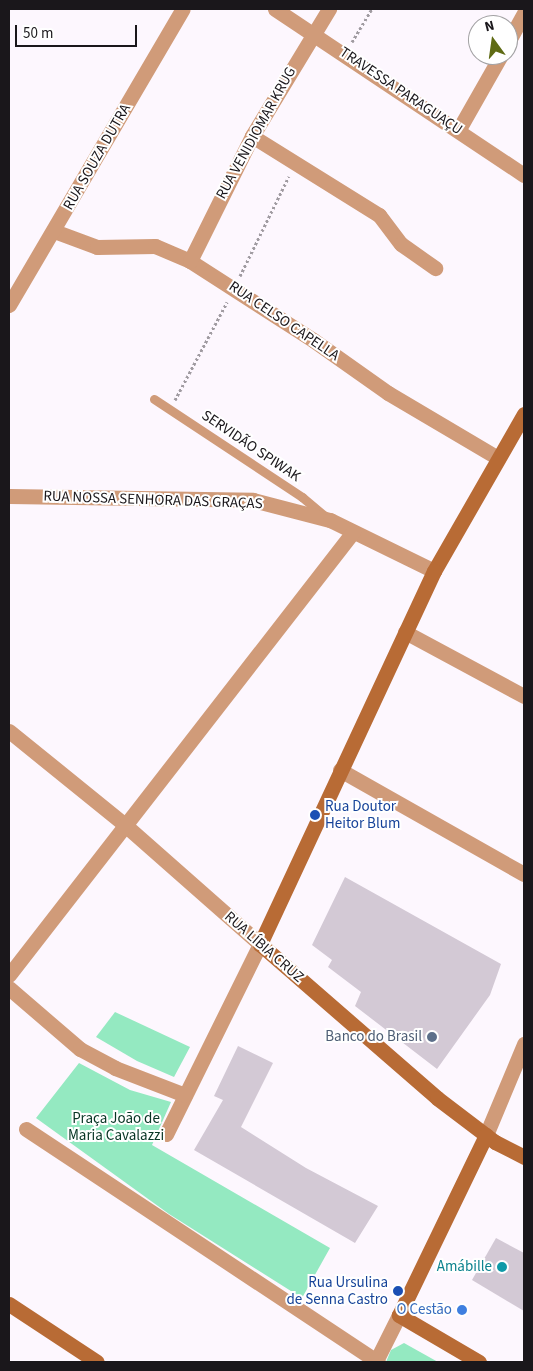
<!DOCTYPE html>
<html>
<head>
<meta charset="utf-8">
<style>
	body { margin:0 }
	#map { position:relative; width:533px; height:1371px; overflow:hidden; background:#fdf7fe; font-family:"Source Sans 3",sans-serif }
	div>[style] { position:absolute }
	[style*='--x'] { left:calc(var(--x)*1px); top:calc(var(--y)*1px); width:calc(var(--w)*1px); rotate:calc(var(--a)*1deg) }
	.green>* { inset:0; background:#94e9c1 }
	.building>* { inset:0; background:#d3c9d5 }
	.path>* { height:3px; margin-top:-1.5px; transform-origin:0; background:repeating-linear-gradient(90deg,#a09ba1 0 2.5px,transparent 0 5px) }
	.lane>* { height:9px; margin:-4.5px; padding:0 4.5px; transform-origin:4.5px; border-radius:4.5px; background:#d09b79 }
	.street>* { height:15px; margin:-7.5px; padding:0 7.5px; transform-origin:7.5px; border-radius:7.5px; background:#d09b79 }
	.secondary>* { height:15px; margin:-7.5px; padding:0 7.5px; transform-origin:7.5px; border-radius:7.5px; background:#b86b35 }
	.dots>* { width:14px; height:14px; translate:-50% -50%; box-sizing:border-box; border:2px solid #fff; border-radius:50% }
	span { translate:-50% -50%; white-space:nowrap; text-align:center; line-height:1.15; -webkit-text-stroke:4px #fff; paint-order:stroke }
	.street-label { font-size:15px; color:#1a171b }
	.transit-label { font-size:15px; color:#164399 }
	.left { translate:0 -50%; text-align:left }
	.right { translate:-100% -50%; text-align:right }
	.service-label { font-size:15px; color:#4e5e75 }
	.park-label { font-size:15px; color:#063423 }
	.culture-label { font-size:15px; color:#0d838f }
	.shop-label { font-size:15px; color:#366cbe }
	.frame { position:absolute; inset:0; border:10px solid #1a171b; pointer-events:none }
	.north { position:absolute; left:468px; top:15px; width:50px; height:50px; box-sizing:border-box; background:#fff; border:1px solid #a3a2a4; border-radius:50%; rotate:346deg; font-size:14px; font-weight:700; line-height:20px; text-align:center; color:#1a171b }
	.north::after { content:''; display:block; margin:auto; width:18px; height:22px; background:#5f6b14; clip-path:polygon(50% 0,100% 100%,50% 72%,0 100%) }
	.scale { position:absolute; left:15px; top:25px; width:122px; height:22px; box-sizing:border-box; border:2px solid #1a171b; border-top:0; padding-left:6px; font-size:15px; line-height:18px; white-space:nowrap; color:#1a171b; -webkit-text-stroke:4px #fff; paint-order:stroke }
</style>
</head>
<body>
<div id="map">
	<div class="green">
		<i style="clip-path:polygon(115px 1012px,190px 1047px,174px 1077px,137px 1061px,96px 1037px)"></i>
		<i style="clip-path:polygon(79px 1063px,130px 1090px,171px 1102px,152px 1145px,330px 1248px,302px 1298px,169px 1214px,36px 1118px)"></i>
		<i style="clip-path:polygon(404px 1343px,438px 1362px,386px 1362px,391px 1350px)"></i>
	</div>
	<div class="building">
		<i style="clip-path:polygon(345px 877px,501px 964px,490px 995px,437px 1069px,355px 1006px,361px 992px,328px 967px,332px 960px,312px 945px)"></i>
		<i style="clip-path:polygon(238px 1046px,273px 1063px,241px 1127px,306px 1168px,378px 1206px,355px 1243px,194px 1150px,223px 1100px,214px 1096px)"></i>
		<i style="clip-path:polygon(496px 1238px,524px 1253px,524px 1311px,472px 1280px)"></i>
	</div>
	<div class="path">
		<i style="--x:352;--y:42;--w:39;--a:-59"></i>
		<i style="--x:240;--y:276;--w:111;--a:-63.9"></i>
		<i style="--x:175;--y:400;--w:111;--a:-62"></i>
	</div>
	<div class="lane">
		<i style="--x:154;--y:399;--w:178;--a:33.5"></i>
		<i style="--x:302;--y:497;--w:30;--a:40"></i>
	</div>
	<div class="street">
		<i style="--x:275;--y:9;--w:299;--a:33.7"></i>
		<i style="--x:508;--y:42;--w:33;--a:-61"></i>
		<i style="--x:459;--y:129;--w:85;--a:-60.4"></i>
		<i style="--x:252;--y:136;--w:150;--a:31.9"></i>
		<i style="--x:379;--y:215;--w:36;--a:53"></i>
		<i style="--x:401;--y:244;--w:42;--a:35.2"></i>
		<i style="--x:54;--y:231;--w:46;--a:20.4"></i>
		<i style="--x:97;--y:247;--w:58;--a:-1"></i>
		<i style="--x:155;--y:246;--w:38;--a:23"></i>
		<i style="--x:190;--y:261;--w:146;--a:32.7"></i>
		<i style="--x:313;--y:340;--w:92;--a:35.2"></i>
		<i style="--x:388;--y:393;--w:128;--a:30.6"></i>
		<i style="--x:190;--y:261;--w:140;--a:-63.6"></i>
		<i style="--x:252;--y:136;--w:149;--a:-58.8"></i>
		<i style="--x:9;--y:305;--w:343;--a:-59.6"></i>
		<i style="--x:9;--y:496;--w:244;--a:0.9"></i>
		<i style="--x:253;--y:500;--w:80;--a:14.6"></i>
		<i style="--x:330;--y:520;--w:116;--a:26.1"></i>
		<i style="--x:405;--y:632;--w:135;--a:28.3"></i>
		<i style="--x:9;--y:731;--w:149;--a:39"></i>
		<i style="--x:125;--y:825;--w:180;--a:41.4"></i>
		<i style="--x:260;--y:944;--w:212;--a:116.3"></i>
		<i style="--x:340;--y:770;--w:211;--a:29.5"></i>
		<i style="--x:9;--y:975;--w:561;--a:-52.17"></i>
		<i style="--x:9;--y:988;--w:94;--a:40.7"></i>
		<i style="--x:80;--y:1049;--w:40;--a:28"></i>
		<i style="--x:115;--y:1068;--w:75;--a:21.1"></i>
		<i style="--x:26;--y:1129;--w:422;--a:33.5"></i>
		<i style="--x:486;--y:1135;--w:99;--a:-67.3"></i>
		<i style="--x:376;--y:1361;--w:51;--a:-63.4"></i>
	</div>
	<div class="secondary">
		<i style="--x:524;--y:414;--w:181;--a:119.8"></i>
		<i style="--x:434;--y:571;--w:412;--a:115"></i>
		<i style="--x:260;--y:944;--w:235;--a:41"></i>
		<i style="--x:437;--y:1098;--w:73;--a:37.2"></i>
		<i style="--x:495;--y:1142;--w:33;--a:27"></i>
		<i style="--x:9;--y:1304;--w:105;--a:33.4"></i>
		<i style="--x:479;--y:1362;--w:93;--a:-149.6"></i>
		<i style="--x:399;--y:1315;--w:200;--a:-64.2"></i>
	</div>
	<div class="dots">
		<i style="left:315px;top:815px;background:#1a4fb4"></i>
		<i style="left:432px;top:1037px;background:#5c6f8a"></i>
		<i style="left:502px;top:1267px;background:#0f9aa8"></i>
		<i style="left:398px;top:1291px;background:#1a4fb4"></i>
		<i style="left:462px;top:1310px;background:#3f7fe0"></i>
	</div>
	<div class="street-label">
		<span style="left:401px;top:91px;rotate:34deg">TRAVESSA PARAGUAÇU</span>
		<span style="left:256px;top:133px;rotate:-61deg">RUA VENIDIOMAR KRUG</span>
		<span style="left:97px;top:157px;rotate:-60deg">RUA SOUZA DUTRA</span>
		<span style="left:284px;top:321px;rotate:34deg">RUA CELSO CAPELLA</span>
		<span style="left:251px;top:446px;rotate:34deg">SERVIDÃO SPIWAK</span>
		<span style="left:153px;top:500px;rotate:2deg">RUA NOSSA SENHORA DAS GRAÇAS</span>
		<span style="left:264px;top:947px;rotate:41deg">RUA LÍBIA CRUZ</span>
	</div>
	<div class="transit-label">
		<span class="left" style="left:325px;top:815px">Rua Doutor<br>Heitor Blum</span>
		<span class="right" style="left:388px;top:1291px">Rua Ursulina<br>de Senna Castro</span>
	</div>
	<div class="service-label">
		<span class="right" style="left:422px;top:1037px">Banco do Brasil</span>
	</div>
	<div class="park-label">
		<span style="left:116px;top:1127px">Praça João de<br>Maria Cavalazzi</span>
	</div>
	<div class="culture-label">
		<span class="right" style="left:492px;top:1267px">Amábille</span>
	</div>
	<div class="shop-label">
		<span class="right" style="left:452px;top:1310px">O Cestão</span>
	</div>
	<div class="frame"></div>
	<div class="north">N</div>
	<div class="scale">50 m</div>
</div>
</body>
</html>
